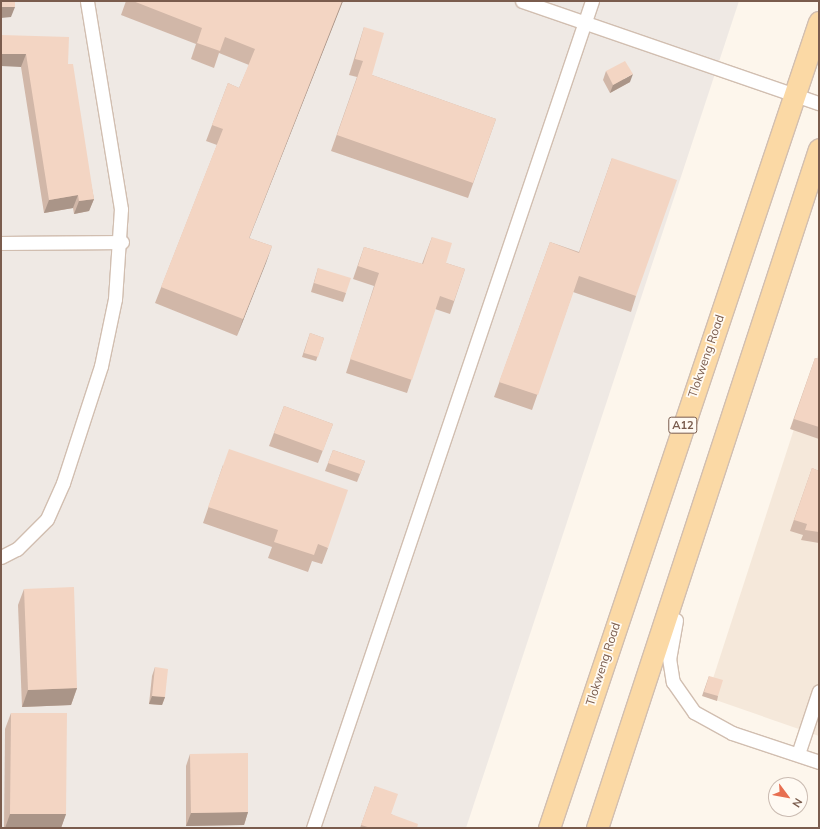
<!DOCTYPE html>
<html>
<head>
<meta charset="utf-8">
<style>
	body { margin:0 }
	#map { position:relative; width:820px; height:829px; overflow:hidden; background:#fdf6ec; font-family:Mulish,sans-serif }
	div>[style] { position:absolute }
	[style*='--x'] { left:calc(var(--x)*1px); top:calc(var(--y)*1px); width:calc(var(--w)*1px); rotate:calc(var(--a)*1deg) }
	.residential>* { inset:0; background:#f5e8da }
	.industrial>* { inset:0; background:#efe9e4 }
	.roads { filter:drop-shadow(1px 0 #d1beb0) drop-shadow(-1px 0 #d1beb0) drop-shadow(0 1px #d1beb0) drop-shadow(0 -1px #d1beb0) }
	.street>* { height:13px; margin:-6.5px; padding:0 6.5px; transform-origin:6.5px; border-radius:6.5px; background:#fff }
	.primary>* { height:21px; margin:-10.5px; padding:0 10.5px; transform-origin:10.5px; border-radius:10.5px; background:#fbd9a5 }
	.wall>* { inset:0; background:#d1b7a8 }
	.shaded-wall>* { inset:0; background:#aa9588 }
	.building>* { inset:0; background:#f3d5c3 }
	span { translate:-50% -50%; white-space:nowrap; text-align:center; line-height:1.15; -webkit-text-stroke:3.5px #fffaf3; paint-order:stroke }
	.shield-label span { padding:1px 3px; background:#fffaf3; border:1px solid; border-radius:3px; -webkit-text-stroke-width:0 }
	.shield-label { font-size:11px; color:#7a5c4d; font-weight:700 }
	.street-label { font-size:12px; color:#7a5c4d }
	.frame { position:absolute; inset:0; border:2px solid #7a5c4d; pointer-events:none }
	.north { position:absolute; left:768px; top:777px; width:40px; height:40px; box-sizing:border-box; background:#fffaf3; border:1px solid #cabbb1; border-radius:50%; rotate:122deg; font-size:11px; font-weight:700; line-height:16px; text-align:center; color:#7a5c4d }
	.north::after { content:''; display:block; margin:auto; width:14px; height:18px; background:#e76f51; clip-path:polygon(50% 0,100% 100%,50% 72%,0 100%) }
</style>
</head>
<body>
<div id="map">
	<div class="residential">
		<i style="clip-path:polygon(819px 352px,819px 736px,707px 697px)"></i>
	</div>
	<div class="industrial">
		<i style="clip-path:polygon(1px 1px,739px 1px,466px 828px,1px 828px)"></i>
	</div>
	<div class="roads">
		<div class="street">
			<i style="--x:522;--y:1;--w:314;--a:19"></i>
			<i style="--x:1;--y:243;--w:121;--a:-0.5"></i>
			<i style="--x:1;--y:557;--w:18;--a:-27"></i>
			<i style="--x:17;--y:549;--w:42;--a:-45"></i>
			<i style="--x:47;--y:519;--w:39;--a:-66"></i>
			<i style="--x:63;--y:483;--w:123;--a:-72"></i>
			<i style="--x:101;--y:366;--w:68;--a:-78.2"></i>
			<i style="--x:115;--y:299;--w:90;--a:-86.2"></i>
			<i style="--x:121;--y:209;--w:211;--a:-99.3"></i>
			<i style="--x:676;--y:620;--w:39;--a:100"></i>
			<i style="--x:669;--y:658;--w:24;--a:81"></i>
			<i style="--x:673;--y:682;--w:37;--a:55"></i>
			<i style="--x:694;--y:712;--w:43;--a:28.9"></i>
			<i style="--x:732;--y:733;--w:92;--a:18.4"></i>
			<i style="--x:798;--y:754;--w:66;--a:-71.6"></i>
			<i style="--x:313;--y:828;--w:873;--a:-71.36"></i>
		</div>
		<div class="primary">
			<i style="--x:549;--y:828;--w:850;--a:-71.48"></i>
			<i style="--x:597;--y:828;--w:714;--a:-71.89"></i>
		</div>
	</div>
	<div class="wall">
		<i style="clip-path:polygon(126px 1px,343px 1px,249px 238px,272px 246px,237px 336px,155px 303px,217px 145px,206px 141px,228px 83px,239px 88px,249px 65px,219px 53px,214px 68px,191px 59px,196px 44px,121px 15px)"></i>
		<i style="clip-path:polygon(364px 27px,372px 75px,496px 119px,468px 198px,331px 151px,357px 77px,349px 75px)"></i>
		<i style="clip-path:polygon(1px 35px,68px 64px,94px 199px,89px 211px,74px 214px,73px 208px,44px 213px,21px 67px)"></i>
		<i style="clip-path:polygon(606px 71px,630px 82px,610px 93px,603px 80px)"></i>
		<i style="clip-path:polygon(612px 158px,636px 296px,631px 312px,573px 292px,532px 410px,494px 397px,550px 242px,579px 252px)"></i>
		<i style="clip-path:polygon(432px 237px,446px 263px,465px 269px,450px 314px,435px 309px,407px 393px,346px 373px,374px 286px,353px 279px,364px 247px,422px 264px)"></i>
		<i style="clip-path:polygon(318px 268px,346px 293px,343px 302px,311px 292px)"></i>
		<i style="clip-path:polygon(310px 333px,324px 338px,316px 361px,302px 357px)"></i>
		<i style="clip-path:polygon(815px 358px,819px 359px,819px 439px,790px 429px)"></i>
		<i style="clip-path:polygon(284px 406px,333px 424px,318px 463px,269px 446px)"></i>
		<i style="clip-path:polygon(333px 450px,365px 461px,357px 482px,325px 471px)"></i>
		<i style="clip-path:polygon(223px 465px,328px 548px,322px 564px,312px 561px,308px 572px,268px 558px,272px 547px,203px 523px)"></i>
		<i style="clip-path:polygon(812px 468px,819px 471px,819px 543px,801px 540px,803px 535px,790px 531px)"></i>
		<i style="clip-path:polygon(24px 589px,77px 688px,71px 705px,22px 707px,18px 605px)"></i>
		<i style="clip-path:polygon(155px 667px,165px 697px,162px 705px,149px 704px,152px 676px)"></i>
		<i style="clip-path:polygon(709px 676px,718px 696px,717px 701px,702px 696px)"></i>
		<i style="clip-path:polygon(11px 713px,66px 814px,61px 828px,4px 828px,5px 729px)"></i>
		<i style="clip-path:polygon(190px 754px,248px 812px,244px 825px,186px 826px,186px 766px)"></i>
		<i style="clip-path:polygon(375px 786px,391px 814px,417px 828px,360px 828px)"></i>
	</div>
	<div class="shaded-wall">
		<i style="clip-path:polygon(342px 1px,343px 1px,243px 254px,249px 238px)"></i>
		<i style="clip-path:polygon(1px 7px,15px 7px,11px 17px,1px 18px)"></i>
		<i style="clip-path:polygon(1px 54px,26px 54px,21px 67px,1px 66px)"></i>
		<i style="clip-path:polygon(633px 74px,630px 82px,610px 93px,613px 85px)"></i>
		<i style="clip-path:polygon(78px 195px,73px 208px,44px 213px,49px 200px)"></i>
		<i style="clip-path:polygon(94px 199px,89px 211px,74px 214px,79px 201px)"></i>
		<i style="clip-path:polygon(272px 246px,266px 263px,237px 336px,243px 319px)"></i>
		<i style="clip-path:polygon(77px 688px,71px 705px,22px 707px,28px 690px)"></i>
		<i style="clip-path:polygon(152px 696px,165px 697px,162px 705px,149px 704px)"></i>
		<i style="clip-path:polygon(248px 812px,244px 825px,186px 826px,191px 813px)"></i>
		<i style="clip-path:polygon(10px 814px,66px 814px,61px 828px,5px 828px)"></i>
	</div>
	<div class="building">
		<i style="clip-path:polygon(1px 1px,15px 1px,15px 7px,1px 7px)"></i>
		<i style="clip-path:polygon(133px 1px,342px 1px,249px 238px,272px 246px,243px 319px,161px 287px,223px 129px,212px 125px,228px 83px,239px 88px,255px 49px,225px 37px,220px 51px,197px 43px,202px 28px)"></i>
		<i style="clip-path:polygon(364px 27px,384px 33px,372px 75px,496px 119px,473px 183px,337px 135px,363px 61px,355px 59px)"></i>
		<i style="clip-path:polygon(1px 35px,69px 37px,68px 64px,73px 64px,94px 199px,79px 201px,78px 195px,49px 200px,26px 54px,1px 54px)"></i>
		<i style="clip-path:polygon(625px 61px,633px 74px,613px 85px,606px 71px)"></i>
		<i style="clip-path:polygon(612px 158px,677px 180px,636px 296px,579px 276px,538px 395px,499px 382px,550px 242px,579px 253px)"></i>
		<i style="clip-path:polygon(432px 237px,452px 243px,446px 263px,465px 269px,454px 301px,440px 296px,412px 380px,350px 359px,379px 273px,358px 266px,364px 247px,423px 264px)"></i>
		<i style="clip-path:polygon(318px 268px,351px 278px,346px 293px,314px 283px)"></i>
		<i style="clip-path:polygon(310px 333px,324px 338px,318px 357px,304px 353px)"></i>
		<i style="clip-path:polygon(815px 358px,819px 359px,819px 427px,794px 419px)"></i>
		<i style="clip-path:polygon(284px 406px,333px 424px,323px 451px,274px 433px)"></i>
		<i style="clip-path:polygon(229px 449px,348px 490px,328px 548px,318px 544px,314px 555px,274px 542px,278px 530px,208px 507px)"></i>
		<i style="clip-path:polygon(333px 450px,365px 461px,360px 474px,328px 463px)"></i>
		<i style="clip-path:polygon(812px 468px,819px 471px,819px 532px,805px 530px,807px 524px,794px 520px)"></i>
		<i style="clip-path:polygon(74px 587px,77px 688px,28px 690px,24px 589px)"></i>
		<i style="clip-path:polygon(155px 667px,168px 669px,165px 697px,152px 696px)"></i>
		<i style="clip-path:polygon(709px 676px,723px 680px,718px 696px,704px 692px)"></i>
		<i style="clip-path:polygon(11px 713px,67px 713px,66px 814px,10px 814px)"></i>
		<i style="clip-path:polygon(248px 753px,248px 812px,191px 813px,190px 754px)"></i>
		<i style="clip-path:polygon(375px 786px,398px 794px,391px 814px,418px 824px,417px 828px,371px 828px,361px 825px)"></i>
	</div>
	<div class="shield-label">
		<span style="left:683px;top:425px">A12</span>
	</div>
	<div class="street-label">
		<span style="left:706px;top:356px;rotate:-71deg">Tlokweng Road</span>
		<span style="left:603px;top:664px;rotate:-72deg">Tlokweng Road</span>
	</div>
	<div class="frame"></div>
	<div class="north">N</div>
</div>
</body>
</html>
